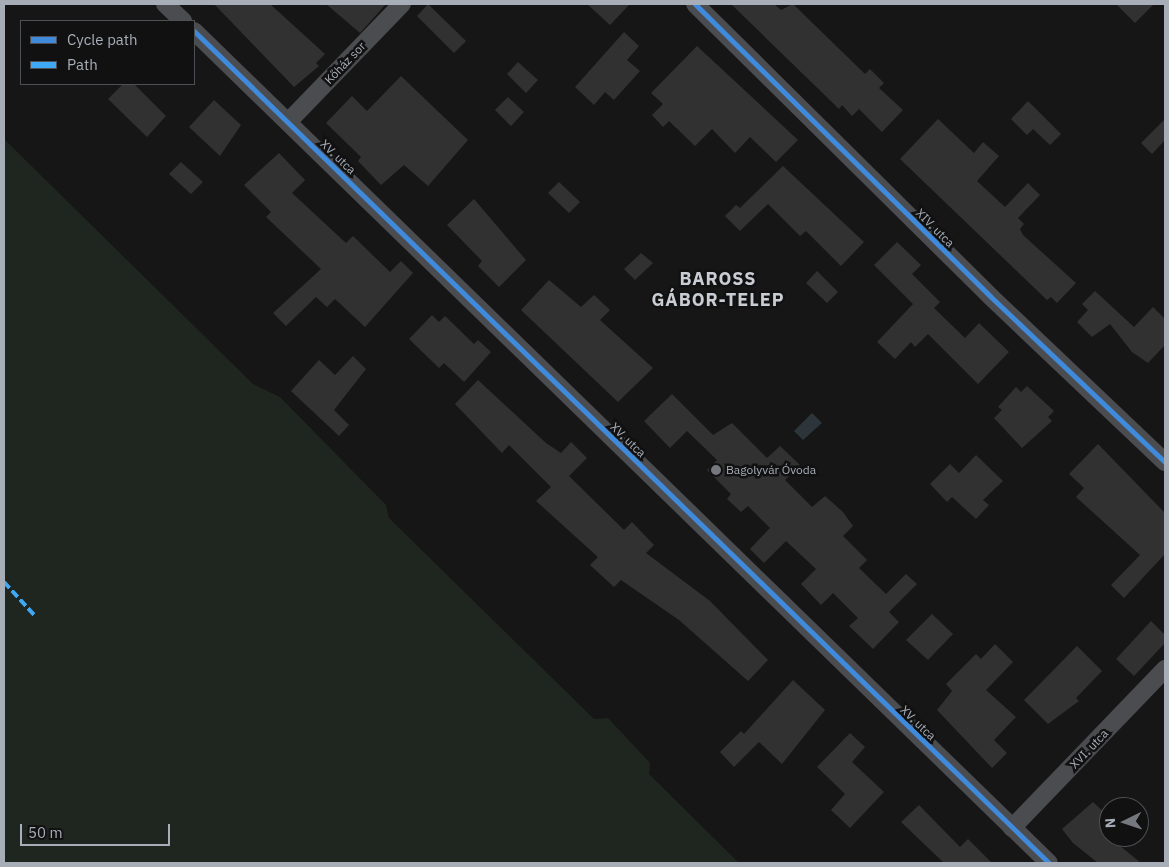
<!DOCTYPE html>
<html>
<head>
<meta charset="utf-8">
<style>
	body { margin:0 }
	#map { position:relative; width:1169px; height:867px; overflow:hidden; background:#161617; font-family:"IBM Plex Sans",sans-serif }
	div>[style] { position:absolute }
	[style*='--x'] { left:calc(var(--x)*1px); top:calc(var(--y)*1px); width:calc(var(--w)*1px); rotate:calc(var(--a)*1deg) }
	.green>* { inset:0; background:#1f251f }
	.water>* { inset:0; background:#2c3539 }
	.building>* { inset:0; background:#313132 }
	.street>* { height:18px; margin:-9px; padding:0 9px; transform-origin:9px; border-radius:9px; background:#4b4c4f }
	.quiet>* { height:4px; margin-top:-2px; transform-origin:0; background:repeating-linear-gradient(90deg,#3fa9f5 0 8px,transparent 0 12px) }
	.cycleway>* { height:5px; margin:-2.5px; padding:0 2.5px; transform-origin:2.5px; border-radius:2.5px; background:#408adc }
	.dots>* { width:14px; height:14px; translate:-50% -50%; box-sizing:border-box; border:2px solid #111112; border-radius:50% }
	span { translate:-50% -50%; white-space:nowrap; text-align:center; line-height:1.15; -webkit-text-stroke:5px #111112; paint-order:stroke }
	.street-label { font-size:12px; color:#a8aeb7 }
	.poi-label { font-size:12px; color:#a8aeb7 }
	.left { translate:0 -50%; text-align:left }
	.district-label { font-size:18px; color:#c9cdd3; font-weight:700; letter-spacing:1px }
	.frame { position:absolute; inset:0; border:5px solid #a8aeb7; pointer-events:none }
	.legend { position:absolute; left:20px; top:20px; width:175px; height:65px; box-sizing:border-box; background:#111112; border:1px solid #4d5054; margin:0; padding:6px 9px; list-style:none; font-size:15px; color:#a8aeb7 }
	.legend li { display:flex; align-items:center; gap:10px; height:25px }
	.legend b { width:25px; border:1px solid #4d5054 }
	.north { position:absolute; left:1099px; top:797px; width:50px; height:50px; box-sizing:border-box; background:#111112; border:1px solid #4d5054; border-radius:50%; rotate:266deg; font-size:14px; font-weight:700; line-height:20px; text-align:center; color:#a8aeb7 }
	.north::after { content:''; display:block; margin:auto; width:18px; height:22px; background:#75797f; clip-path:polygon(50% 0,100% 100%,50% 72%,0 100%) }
	.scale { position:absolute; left:20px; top:824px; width:150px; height:22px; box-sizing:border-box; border:2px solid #a8aeb7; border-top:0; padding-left:6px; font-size:15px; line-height:18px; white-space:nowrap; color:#a8aeb7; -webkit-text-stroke:4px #111112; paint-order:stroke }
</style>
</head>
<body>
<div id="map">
	<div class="green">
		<i style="clip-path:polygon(4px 139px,253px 384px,280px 397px,386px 505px,389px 518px,594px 719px,608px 718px,650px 763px,649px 774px,739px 863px,4px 863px)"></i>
	</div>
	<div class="water">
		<i style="clip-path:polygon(812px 413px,822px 423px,803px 440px,794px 431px)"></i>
	</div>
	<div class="building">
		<i style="clip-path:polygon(214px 4px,270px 4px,325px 54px,316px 63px,319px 66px,294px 87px)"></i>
		<i style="clip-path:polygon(326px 4px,386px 4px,360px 33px)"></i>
		<i style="clip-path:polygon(428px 4px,466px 41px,454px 53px,417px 16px)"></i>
		<i style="clip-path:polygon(587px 4px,630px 4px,610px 25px)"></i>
		<i style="clip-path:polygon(731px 4px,774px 4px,781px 10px,793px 4px,865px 74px,870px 69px,884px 83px,879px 88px,903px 110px,882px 132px,859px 109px,852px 116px,842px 105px,839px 109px)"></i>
		<i style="clip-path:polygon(1116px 4px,1154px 4px,1135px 23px)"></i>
		<i style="clip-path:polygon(624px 32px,639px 46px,627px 60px,640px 71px,614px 100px,605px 92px,594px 105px,575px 87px)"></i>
		<i style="clip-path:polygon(697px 46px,798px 140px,776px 162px,750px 137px,735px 153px,712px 129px,695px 146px,669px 121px,663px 127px,652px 115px,663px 104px,651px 93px)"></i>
		<i style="clip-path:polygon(518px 62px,538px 80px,526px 93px,507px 74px)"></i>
		<i style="clip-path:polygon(401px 76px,468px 140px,428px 186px,404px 165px,381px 185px,358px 161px,361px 157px,326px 123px,352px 96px,367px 111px)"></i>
		<i style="clip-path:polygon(123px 84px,134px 84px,166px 116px,147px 137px,108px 99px)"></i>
		<i style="clip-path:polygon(508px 97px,524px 112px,511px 126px,495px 110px)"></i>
		<i style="clip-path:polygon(214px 100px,241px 125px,220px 156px,189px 127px)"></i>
		<i style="clip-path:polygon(1028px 101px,1061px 134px,1050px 145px,1033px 129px,1027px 135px,1011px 119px)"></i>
		<i style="clip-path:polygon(938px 119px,974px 153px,983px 142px,999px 156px,977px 181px,1005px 207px,1028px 183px,1040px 195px,1018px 218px,1024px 224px,1020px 229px,1023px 235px,1076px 283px,1057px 303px,1051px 297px,1047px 300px,900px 159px)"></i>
		<i style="clip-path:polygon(1165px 119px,1165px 140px,1152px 154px,1141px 143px)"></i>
		<i style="clip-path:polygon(279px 153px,305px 180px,292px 193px,346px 243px,353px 236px,390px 272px,401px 261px,413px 273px,365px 327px,335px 299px,327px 307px,316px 297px,286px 326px,273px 313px,321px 269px,266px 217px,271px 212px,244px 185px)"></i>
		<i style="clip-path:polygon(181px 162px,203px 182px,191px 194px,169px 174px)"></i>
		<i style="clip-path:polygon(783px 166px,864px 242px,841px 266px,806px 231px,800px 236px,768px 204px,740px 231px,725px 216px,736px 205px,740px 208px)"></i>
		<i style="clip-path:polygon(559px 182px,580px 202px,569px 213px,548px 193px)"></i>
		<i style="clip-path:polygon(474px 199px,526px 260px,499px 287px,478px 266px,482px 261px,447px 225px)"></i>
		<i style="clip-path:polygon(897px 242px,921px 265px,912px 274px,940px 302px,934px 308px,965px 338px,979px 323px,1009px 352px,978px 384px,928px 334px,915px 347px,911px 342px,895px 359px,877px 342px,913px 304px,874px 265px)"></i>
		<i style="clip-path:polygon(641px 253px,653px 263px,635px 280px,624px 269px)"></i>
		<i style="clip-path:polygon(817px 271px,838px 292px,827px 303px,806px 283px)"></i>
		<i style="clip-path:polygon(549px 280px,581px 307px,594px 295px,610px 310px,600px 320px,653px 368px,618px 402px,521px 310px)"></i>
		<i style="clip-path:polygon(1095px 291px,1134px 327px,1153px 307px,1165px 319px,1165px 345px,1148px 363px,1132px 352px,1110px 324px,1092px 337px,1077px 322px,1088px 310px,1082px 304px)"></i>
		<i style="clip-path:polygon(432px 315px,439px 322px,445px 316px,474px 344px,478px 340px,491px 352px,464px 382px,444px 363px,439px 368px,409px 339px)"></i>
		<i style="clip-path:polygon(353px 356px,366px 369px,334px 410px,349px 425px,339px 436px,291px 391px,319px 360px,335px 375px)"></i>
		<i style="clip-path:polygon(478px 380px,546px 443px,561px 453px,571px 442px,587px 458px,569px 476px,624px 530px,632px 522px,654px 545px,646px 553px,710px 601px,768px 660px,748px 681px,679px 620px,621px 580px,614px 587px,590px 565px,598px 557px,536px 501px,551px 487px,509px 445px,502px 453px,455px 404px)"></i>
		<i style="clip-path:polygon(1027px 386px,1054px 411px,1048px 417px,1052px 421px,1022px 448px,994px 418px,1002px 410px,998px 407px,1016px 387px,1021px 392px)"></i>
		<i style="clip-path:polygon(672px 394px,713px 435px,732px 423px,767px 458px,780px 446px,800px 465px,785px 480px,812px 507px,825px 496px,843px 512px,853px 526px,843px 536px,867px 560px,859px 568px,886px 594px,906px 574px,917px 584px,889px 612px,899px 622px,873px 649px,849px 626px,858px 618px,833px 593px,821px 605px,801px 584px,816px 569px,786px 541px,764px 563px,750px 549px,770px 528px,748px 506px,741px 512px,727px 499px,731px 494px,707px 470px,717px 460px,687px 431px,670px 448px,644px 421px)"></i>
		<i style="clip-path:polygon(1098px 444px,1165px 513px,1165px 554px,1124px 598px,1111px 585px,1140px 555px,1076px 497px,1084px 488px,1069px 474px)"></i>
		<i style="clip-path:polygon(976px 455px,1003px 481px,983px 500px,989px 505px,976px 519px,952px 497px,947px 502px,930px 484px,950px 464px,959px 473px)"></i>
		<i style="clip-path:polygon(932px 614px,953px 634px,928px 660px,906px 640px)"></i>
		<i style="clip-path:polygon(1151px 621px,1165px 635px,1165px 643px,1134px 676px,1116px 659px)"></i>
		<i style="clip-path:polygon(995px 644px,1013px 662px,986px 690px,1016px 717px,994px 740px,1007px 753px,992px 768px,937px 710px,952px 691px,946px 684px,976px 654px,981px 659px)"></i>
		<i style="clip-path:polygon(1077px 646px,1102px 671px,1076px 698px,1079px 701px,1048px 724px,1024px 700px)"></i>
		<i style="clip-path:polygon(793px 680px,825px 710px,782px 764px,759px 742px,734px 767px,720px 752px,741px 731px,744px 734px)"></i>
		<i style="clip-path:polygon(850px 733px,865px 747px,852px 762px,884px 792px,850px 828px,831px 810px,845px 794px,817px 767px)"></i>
		<i style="clip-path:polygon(1093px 802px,1109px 817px,1109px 837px,1141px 863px,1098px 863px,1073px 843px,1062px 829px)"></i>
		<i style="clip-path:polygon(919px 805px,960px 847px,968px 839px,992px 863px,944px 863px,901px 822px)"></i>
	</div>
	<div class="street">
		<i style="--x:165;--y:4;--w:25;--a:43"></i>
		<i style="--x:695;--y:4;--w:416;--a:44.7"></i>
		<i style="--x:991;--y:297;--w:240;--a:43.5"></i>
		<i style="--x:194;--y:31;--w:1193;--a:44.22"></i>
		<i style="--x:288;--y:122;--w:164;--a:-46"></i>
		<i style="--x:1012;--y:828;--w:221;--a:-46.1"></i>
	</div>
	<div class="quiet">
		<i style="--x:4;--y:582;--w:47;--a:47.6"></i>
	</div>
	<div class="cycleway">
		<i style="--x:695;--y:4;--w:416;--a:44.7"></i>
		<i style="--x:991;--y:297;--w:240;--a:43.5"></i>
		<i style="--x:194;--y:31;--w:1193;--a:44.22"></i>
	</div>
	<div class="dots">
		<i style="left:716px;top:470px;background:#75797f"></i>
	</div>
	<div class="street-label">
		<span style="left:345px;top:63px;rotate:-46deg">Kőház sor</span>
		<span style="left:338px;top:157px;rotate:44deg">XV. utca</span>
		<span style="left:935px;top:228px;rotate:45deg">XIV. utca</span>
		<span style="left:628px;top:440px;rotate:44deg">XV. utca</span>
		<span style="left:918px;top:723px;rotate:44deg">XV. utca</span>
		<span style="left:1089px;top:749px;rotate:-46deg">XVI. utca</span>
	</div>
	<div class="poi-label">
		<span class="left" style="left:726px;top:470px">Bagolyvár Óvoda</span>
	</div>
	<div class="district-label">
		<span style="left:718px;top:290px">BAROSS<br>GÁBOR-TELEP</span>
	</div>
	<div class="frame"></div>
	<ul class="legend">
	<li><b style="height:6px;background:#408adc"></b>Cycle path</li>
	<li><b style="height:6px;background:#3fa9f5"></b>Path</li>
	</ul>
	<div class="north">N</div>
	<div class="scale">50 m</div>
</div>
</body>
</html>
